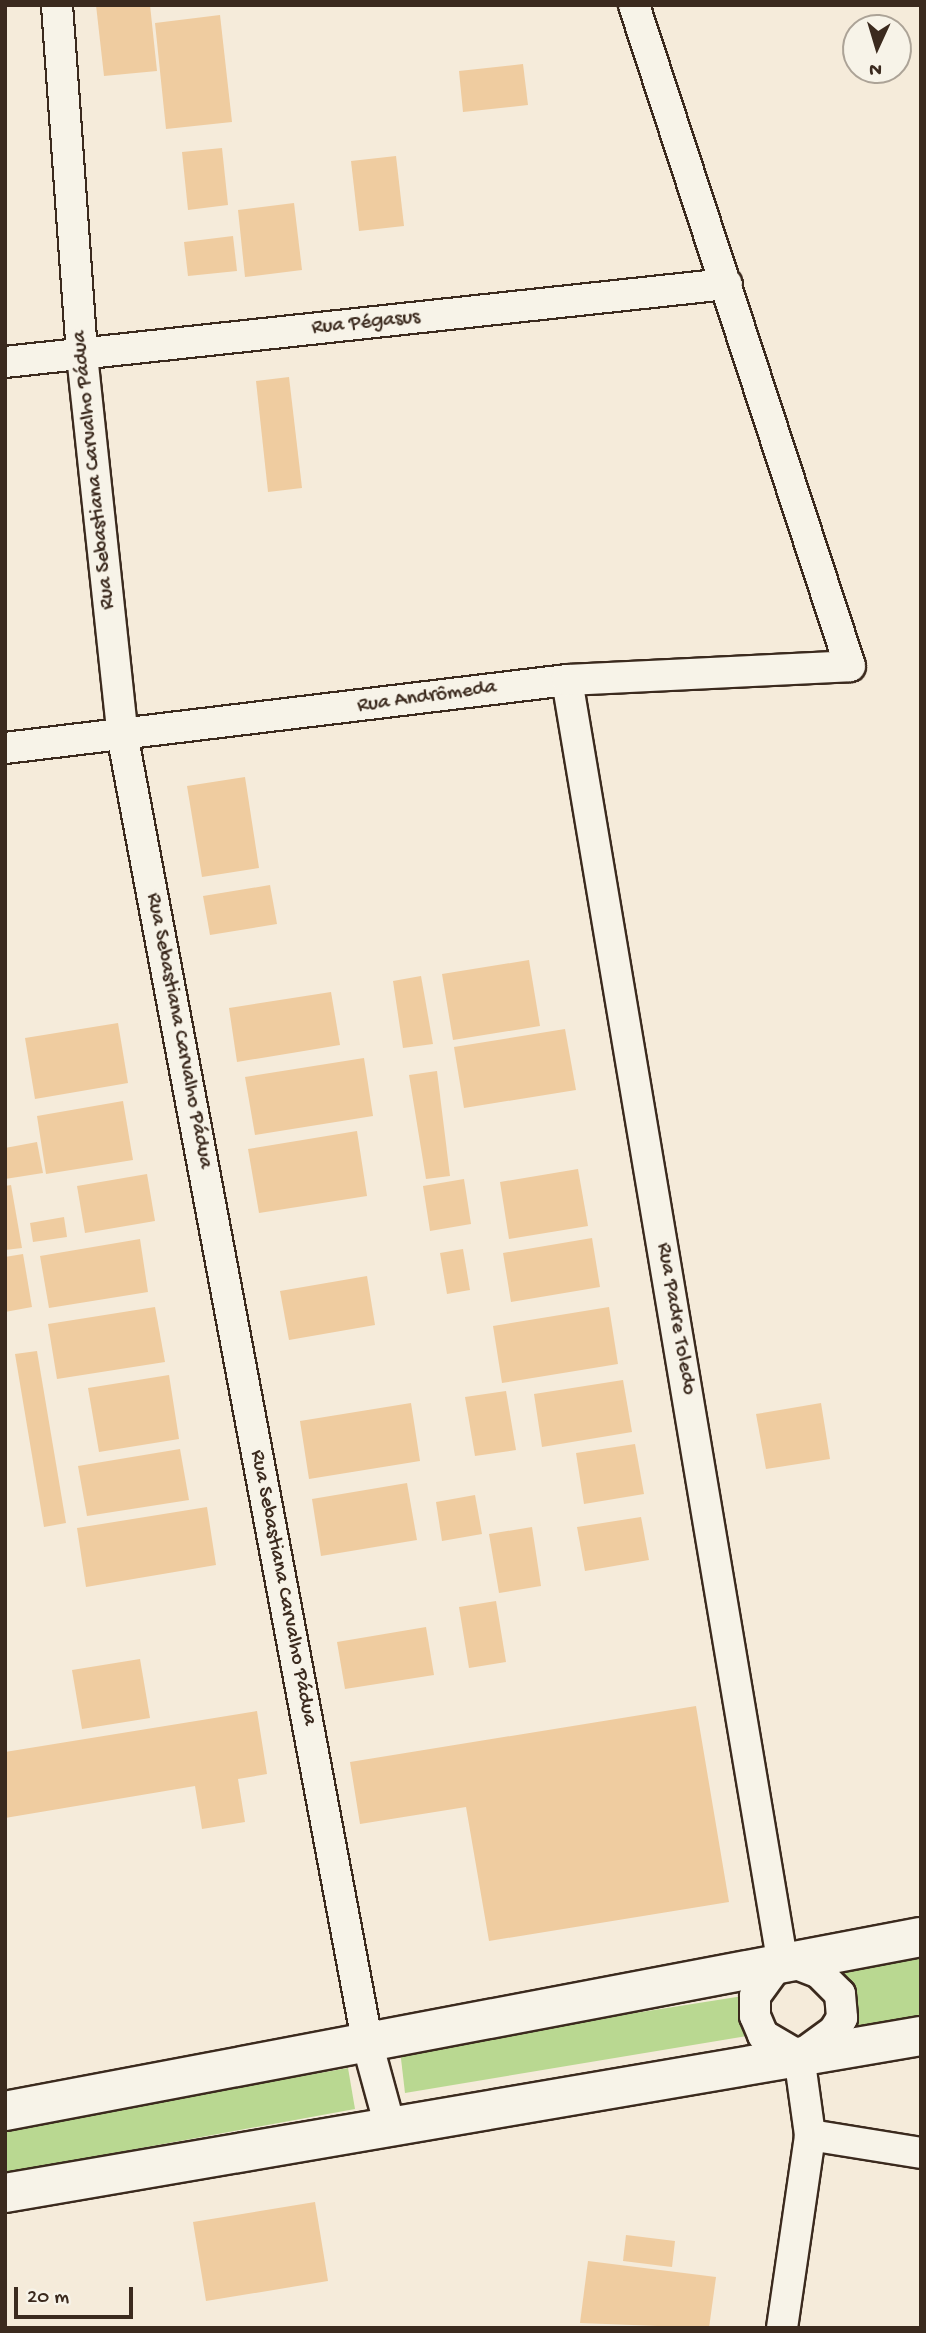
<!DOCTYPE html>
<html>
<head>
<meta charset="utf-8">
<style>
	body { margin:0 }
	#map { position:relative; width:926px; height:2333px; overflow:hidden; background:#f5ebda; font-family:"Gochi Hand",sans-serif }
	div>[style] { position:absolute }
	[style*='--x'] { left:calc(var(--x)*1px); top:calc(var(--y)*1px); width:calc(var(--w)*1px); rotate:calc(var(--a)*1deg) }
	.green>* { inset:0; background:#b9d891 }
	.building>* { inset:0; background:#efcca0 }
	.roads { filter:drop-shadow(2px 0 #3b2a1e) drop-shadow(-2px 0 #3b2a1e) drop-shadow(0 2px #3b2a1e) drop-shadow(0 -2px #3b2a1e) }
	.street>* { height:30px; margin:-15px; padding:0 15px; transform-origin:15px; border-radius:15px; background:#f7f3e8 }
	.secondary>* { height:38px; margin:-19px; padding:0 19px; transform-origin:19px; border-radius:19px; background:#f7f3e8 }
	span { translate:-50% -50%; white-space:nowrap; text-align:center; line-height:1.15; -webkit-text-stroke:5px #f7f3e8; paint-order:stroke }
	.street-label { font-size:21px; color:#3b2a1e }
	.frame { position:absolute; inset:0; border:7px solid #3b2a1e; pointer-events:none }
	.north { position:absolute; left:842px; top:14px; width:70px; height:70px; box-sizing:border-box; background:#f7f3e8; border:2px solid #aca397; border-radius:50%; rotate:184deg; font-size:19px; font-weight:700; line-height:28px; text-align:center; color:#3b2a1e }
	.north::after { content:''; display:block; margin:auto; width:24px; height:32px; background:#3b2a1e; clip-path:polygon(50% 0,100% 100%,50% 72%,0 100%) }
	.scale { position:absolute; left:14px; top:2287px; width:119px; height:32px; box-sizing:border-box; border:4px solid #3b2a1e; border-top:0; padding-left:9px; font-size:21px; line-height:24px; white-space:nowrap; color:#3b2a1e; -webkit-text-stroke:5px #f7f3e8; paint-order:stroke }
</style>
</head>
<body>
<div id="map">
	<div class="green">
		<i style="clip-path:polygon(921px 1950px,921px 2020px,846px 2033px,853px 2009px,850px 1982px,832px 1966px)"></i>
		<i style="clip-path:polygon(743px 1996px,747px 2036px,405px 2093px,400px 2050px)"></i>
		<i style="clip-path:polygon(348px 2068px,355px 2109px,5px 2173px,5px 2128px)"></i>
	</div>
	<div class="building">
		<i style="clip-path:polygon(96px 5px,150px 5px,157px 71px,104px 76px)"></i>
		<i style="clip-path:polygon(220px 15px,232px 122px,166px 129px,155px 23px)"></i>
		<i style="clip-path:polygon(523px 64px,528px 105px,463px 112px,459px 71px)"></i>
		<i style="clip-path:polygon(222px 148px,228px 205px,188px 210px,182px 152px)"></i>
		<i style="clip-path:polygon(396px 156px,404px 226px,359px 231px,351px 161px)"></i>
		<i style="clip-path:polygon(294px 203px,302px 270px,245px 277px,238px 210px)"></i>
		<i style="clip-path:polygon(233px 236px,237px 271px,188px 276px,184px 242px)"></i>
		<i style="clip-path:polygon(289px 377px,302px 488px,268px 492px,256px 381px)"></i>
		<i style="clip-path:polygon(245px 777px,259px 868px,202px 877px,187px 786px)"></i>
		<i style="clip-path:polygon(270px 885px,277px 924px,210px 935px,203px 896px)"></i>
		<i style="clip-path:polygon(529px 960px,540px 1026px,453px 1040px,442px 974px)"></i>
		<i style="clip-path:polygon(421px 976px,433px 1044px,403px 1048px,393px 981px)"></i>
		<i style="clip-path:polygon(331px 992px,340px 1045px,237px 1062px,229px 1008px)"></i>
		<i style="clip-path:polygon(118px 1023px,128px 1083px,35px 1099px,25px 1038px)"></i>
		<i style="clip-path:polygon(565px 1029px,576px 1090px,464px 1108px,454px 1047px)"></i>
		<i style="clip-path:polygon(364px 1058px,373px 1116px,255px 1135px,245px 1077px)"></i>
		<i style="clip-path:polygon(437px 1071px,450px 1176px,426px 1179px,409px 1075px)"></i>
		<i style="clip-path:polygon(123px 1101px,133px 1160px,46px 1174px,37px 1116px)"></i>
		<i style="clip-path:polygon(357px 1131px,367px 1196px,259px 1213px,248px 1149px)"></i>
		<i style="clip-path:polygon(37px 1142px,43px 1173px,5px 1179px,5px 1148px)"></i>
		<i style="clip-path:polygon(578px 1169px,588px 1226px,509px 1239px,500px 1182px)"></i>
		<i style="clip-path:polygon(147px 1174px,155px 1221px,85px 1233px,77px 1186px)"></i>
		<i style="clip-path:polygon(464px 1179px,471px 1224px,430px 1231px,423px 1186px)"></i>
		<i style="clip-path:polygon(11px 1185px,22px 1248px,5px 1250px,5px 1186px)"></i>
		<i style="clip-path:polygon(64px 1217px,67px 1237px,33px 1242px,30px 1223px)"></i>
		<i style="clip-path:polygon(592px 1238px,600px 1287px,511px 1302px,503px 1253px)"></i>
		<i style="clip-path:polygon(140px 1239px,148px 1292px,49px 1308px,40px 1256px)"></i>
		<i style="clip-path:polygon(463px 1249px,470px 1290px,447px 1294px,440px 1253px)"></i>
		<i style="clip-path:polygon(23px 1254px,32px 1307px,5px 1312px,5px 1257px)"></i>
		<i style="clip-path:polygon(367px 1276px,375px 1325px,289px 1340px,280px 1291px)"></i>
		<i style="clip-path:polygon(155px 1307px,165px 1362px,57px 1379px,48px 1324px)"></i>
		<i style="clip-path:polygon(609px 1307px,618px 1364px,502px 1383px,493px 1326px)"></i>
		<i style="clip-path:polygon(37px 1351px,66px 1523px,44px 1527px,15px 1354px)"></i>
		<i style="clip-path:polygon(169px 1375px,179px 1439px,99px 1452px,88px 1388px)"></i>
		<i style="clip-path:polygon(623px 1380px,632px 1432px,542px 1447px,534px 1394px)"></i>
		<i style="clip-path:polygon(506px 1391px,516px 1450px,475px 1456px,465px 1397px)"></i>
		<i style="clip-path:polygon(411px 1403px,420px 1461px,309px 1479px,300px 1421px)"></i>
		<i style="clip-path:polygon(821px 1403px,830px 1459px,766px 1469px,756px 1414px)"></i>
		<i style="clip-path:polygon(635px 1444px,644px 1494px,584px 1504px,576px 1453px)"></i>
		<i style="clip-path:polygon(180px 1449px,189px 1500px,87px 1516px,78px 1466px)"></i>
		<i style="clip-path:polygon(407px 1483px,417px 1540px,321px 1556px,312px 1499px)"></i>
		<i style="clip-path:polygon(475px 1495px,482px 1534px,442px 1541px,436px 1502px)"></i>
		<i style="clip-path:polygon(207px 1507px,216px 1565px,86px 1587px,77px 1528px)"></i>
		<i style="clip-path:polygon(641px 1517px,649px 1560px,585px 1571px,577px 1527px)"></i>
		<i style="clip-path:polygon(532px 1527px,541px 1586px,499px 1593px,489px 1534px)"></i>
		<i style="clip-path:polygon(496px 1601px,506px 1662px,469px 1668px,459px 1607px)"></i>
		<i style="clip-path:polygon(426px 1627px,434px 1675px,345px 1689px,337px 1642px)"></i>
		<i style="clip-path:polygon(140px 1659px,150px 1718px,82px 1729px,72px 1670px)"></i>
		<i style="clip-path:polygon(696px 1706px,729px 1902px,489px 1941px,466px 1807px,360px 1824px,350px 1762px)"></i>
		<i style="clip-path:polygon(257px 1711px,267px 1774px,238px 1779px,245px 1822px,202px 1829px,195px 1786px,5px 1818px,5px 1752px)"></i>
		<i style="clip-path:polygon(315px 2202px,328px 2281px,206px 2301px,193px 2222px)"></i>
		<i style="clip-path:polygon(626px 2235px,675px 2241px,672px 2267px,623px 2261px)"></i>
		<i style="clip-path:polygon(588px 2261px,716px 2277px,709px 2328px,580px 2323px)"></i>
	</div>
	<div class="roads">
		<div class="street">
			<i style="--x:57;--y:5;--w:351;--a:85.9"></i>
			<i style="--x:82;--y:355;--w:386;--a:83.9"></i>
			<i style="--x:123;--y:739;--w:1330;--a:79.38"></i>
			<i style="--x:368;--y:2046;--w:80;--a:74.7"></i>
			<i style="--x:5;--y:362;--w:726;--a:-6.17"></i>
			<i style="--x:567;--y:680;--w:1297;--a:80.46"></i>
			<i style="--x:5;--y:748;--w:566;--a:-6.9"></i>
			<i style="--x:567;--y:680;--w:283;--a:-2.8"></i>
			<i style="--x:850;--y:666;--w:695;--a:-108.1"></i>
			<i style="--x:782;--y:1959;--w:46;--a:126.1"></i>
			<i style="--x:755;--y:1996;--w:20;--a:90"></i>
			<i style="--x:755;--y:2016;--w:21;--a:67"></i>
			<i style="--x:763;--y:2035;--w:42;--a:30.3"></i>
			<i style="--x:786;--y:1960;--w:34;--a:21"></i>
			<i style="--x:818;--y:1972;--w:31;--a:45"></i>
			<i style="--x:840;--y:1994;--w:24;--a:85"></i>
			<i style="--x:842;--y:2018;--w:15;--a:122"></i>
			<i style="--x:834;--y:2031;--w:39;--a:144"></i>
			<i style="--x:810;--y:2135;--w:112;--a:9.2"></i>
			<i style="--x:782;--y:2328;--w:195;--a:-81.7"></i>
			<i style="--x:810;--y:2135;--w:80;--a:-97.9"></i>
		</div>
		<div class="secondary">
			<i style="--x:5;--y:2111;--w:932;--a:-10.76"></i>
			<i style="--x:5;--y:2193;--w:929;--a:-9.73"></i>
		</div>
	</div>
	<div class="street-label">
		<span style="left:366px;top:324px;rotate:-6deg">Rua Pégasus</span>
		<span style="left:95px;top:470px;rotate:-96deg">Rua Sebastiana Carvalho Pádua</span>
		<span style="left:427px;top:698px;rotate:-8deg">Rua Andrômeda</span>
		<span style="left:178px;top:1031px;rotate:79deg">Rua Sebastiana Carvalho Pádua</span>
		<span style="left:675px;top:1319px;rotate:80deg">Rua Padre Toledo</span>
		<span style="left:282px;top:1588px;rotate:79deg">Rua Sebastiana Carvalho Pádua</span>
	</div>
	<div class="frame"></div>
	<div class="north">N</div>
	<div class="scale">20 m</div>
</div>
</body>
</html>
